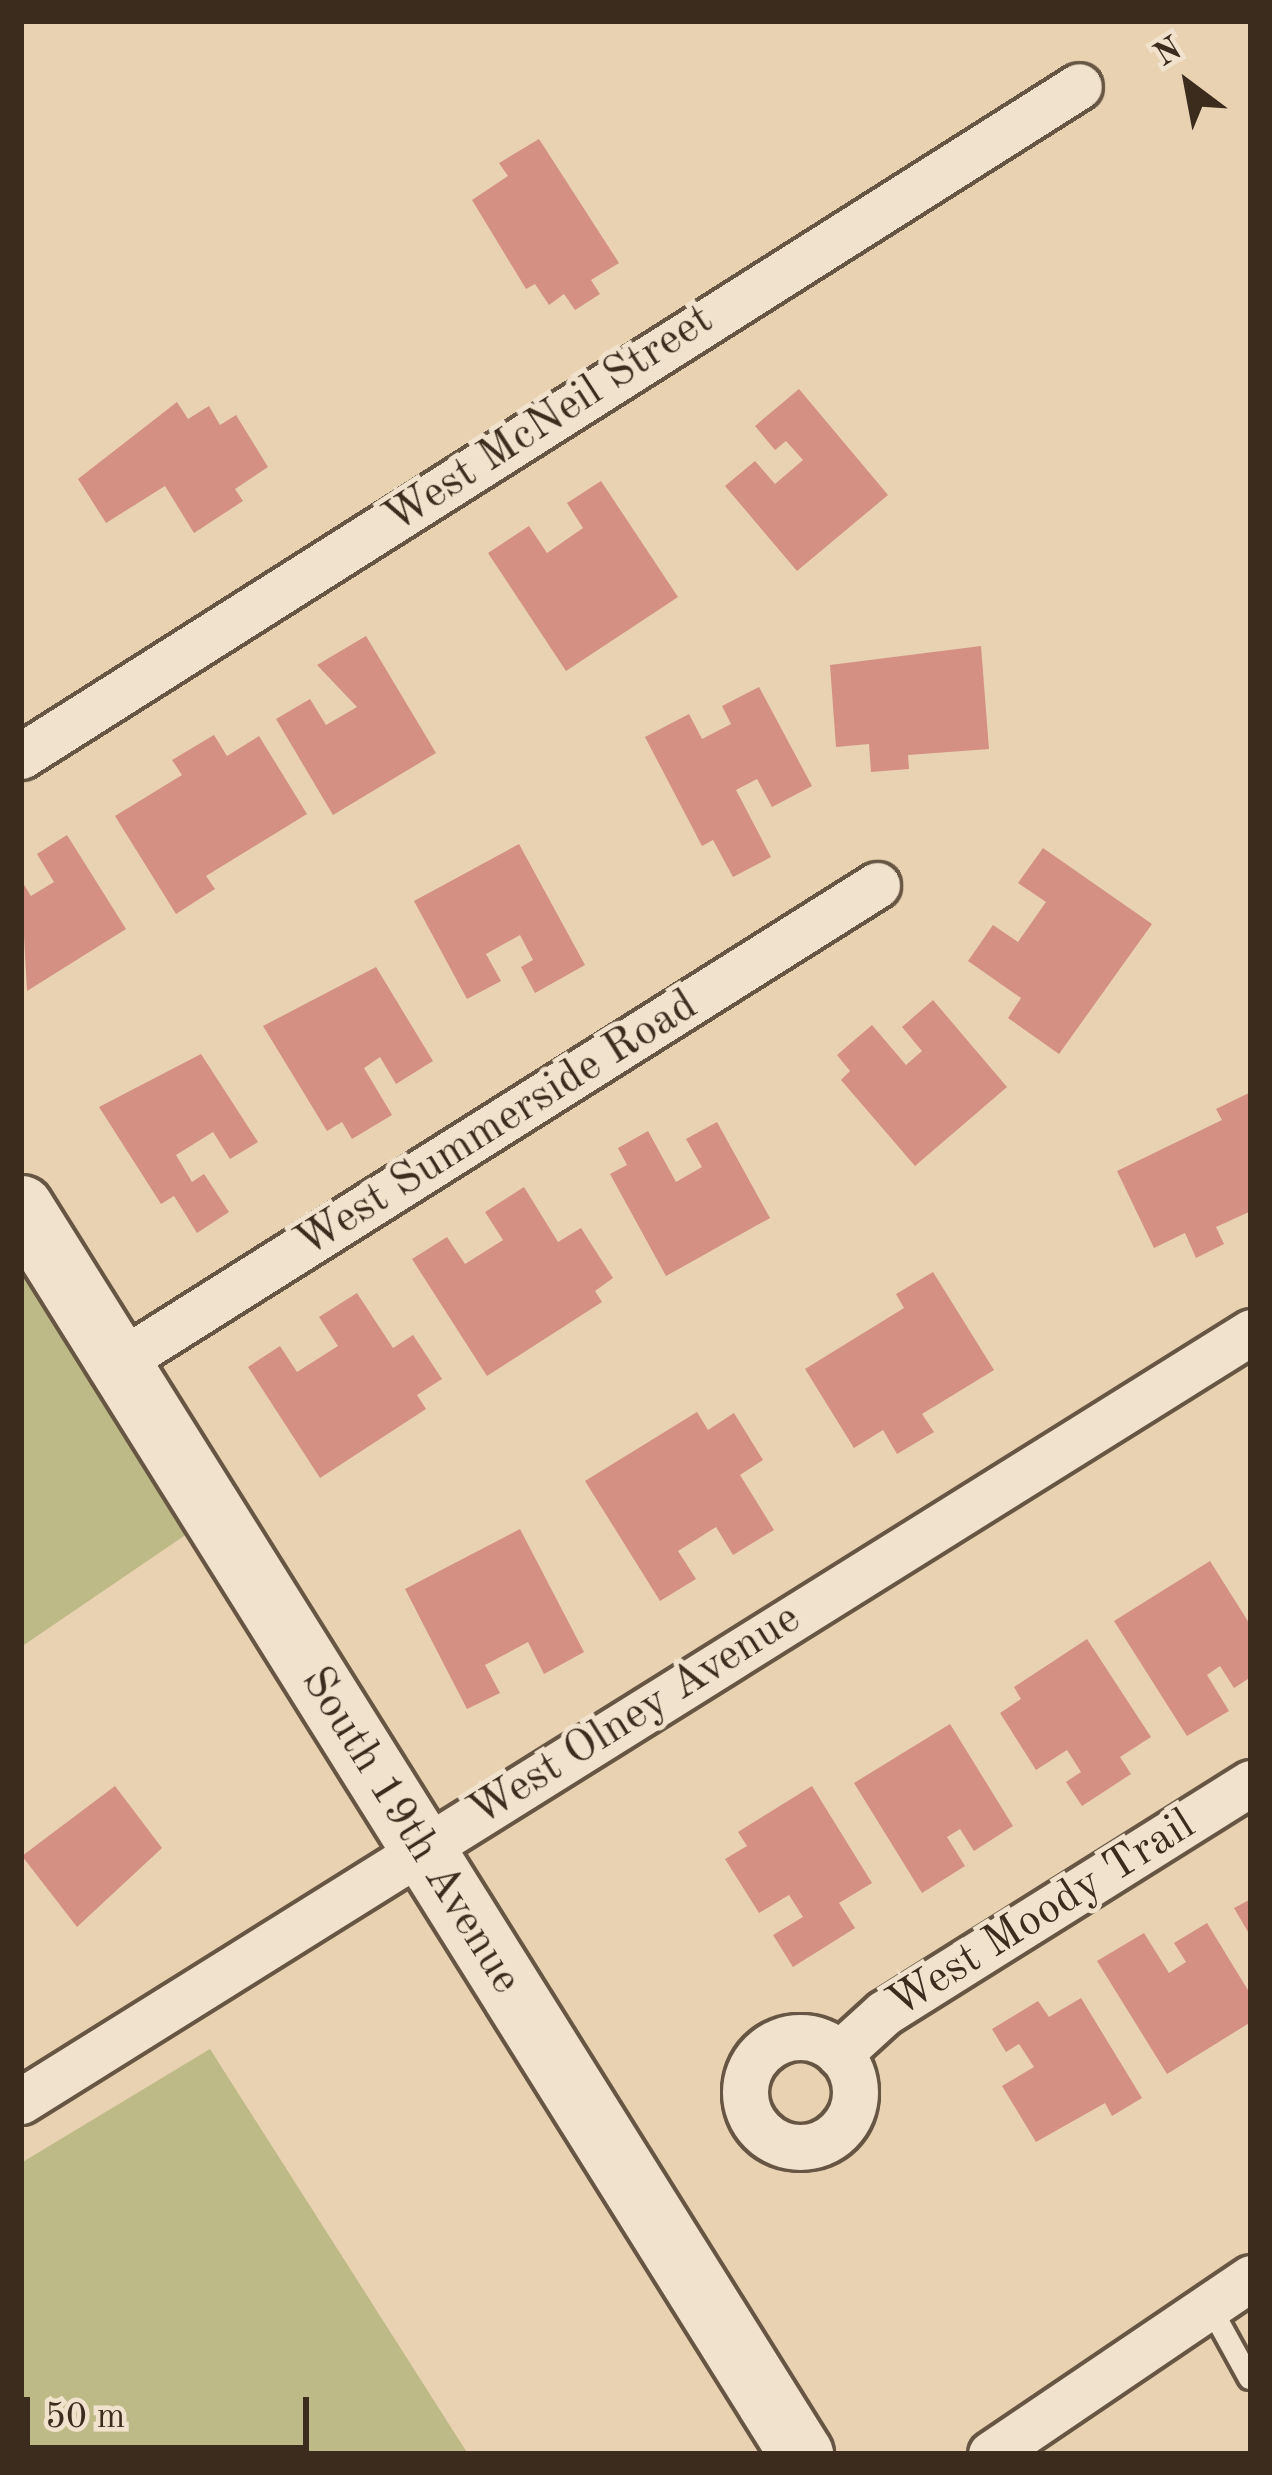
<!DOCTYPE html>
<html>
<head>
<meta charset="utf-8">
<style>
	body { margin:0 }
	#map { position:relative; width:1272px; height:2475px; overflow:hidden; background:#e9d2b2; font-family:"Old Standard TT",serif }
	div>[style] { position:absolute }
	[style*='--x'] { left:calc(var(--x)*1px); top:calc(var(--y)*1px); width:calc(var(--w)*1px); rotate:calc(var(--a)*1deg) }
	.green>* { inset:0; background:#beba87 }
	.building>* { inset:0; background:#d39083 }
	.roads { filter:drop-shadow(3px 0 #665643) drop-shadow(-3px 0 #665643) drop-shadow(0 3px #665643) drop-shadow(0 -3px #665643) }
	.lane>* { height:21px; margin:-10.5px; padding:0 10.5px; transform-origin:10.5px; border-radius:10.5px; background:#f1e2cd }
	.street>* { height:45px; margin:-22.5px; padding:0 22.5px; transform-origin:22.5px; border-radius:22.5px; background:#f1e2cd }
	.street>.ring { margin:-22.5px; padding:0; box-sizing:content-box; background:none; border:45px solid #f1e2cd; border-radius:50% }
	.secondary>* { height:63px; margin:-31.5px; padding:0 31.5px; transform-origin:31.5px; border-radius:31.5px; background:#f1e2cd }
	span { translate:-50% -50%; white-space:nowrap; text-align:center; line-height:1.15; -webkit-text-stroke:10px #f1e2cd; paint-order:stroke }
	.street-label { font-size:45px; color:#3b2c1e }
	.frame { position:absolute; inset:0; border:24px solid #3b2c1e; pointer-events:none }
	.north { position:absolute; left:1128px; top:24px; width:120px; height:120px; -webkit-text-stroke:9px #f1e2cd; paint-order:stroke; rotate:328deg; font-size:33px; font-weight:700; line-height:48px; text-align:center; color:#3b2c1e }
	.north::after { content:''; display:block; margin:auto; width:42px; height:54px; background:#3b2c1e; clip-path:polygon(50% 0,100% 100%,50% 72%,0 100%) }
	.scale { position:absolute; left:24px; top:2397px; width:285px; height:54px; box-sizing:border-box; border:6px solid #3b2c1e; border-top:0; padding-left:15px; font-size:36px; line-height:42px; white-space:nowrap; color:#3b2c1e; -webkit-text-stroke:9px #f1e2cd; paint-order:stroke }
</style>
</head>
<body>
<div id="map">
	<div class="green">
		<i style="clip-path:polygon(21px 1269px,187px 1534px,21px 1647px)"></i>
		<i style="clip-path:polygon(210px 2049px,468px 2454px,21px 2454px,21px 2163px)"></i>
	</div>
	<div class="building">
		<i style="clip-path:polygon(539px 139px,619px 263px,591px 280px,600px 294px,575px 310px,564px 294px,549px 305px,535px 284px,526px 289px,472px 200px,508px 176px,499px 163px)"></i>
		<i style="clip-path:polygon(799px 389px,888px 495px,797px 571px,725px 486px,755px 461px,775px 484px,803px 460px,786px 441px,775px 450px,755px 426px)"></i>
		<i style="clip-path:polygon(177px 402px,188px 419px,209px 406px,220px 425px,236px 415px,268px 467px,235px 489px,243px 501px,194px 533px,165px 486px,106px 523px,78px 479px)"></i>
		<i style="clip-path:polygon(601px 481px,678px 597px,566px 671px,488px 553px,529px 526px,547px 553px,583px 528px,567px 503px)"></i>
		<i style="clip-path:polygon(366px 636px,436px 753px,333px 815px,276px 719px,310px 699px,326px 725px,357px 707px,317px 665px)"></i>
		<i style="clip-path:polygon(981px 646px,989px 749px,908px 755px,909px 769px,871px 772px,869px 744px,836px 747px,830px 665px)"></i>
		<i style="clip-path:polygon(759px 687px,812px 786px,772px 807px,757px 779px,736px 790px,771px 857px,733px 877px,713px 840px,702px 846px,645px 737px,689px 714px,702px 739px,731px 724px,722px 706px)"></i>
		<i style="clip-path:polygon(214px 735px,227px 756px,259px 736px,307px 814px,206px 876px,215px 889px,176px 914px,115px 816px,182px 775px,172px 760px)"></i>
		<i style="clip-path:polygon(67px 835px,126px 929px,27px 991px,21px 880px,31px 896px,54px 882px,37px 854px)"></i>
		<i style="clip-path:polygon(519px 844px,585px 965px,535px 993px,521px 967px,533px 960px,520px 935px,486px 954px,501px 981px,467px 999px,414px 901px)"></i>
		<i style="clip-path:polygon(1043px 848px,1152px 924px,1059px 1054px,1008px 1018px,1021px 998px,968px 961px,993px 925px,1018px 942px,1046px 902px,1018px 883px)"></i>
		<i style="clip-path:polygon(376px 967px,433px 1061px,396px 1084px,380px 1057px,364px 1068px,392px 1115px,352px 1139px,342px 1122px,327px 1131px,263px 1026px)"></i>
		<i style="clip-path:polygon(933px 1000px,1007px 1087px,915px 1166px,841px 1080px,850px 1071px,837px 1055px,872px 1025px,906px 1065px,922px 1051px,902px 1027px)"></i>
		<i style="clip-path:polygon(201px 1054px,258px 1142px,230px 1159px,213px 1132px,176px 1155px,192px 1182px,204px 1174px,229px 1212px,197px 1233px,174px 1196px,161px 1204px,99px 1107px)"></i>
		<i style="clip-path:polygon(1249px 1093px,1251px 1211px,1216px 1227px,1224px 1244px,1196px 1258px,1185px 1233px,1154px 1248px,1117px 1171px,1222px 1120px,1216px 1109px)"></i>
		<i style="clip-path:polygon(717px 1122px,770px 1218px,666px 1276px,610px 1174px,627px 1165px,618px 1148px,648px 1131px,676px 1182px,702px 1167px,686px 1139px)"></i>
		<i style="clip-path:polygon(524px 1187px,558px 1242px,581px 1228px,613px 1278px,595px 1291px,602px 1302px,487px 1376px,412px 1259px,447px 1237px,465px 1264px,503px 1240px,485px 1212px)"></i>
		<i style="clip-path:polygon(933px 1272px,994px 1370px,922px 1414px,934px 1432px,897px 1454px,883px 1430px,854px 1448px,805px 1369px,904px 1308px,896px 1294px)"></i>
		<i style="clip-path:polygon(357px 1293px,393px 1348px,413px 1335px,442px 1379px,417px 1395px,426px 1409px,320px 1478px,248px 1367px,280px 1346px,297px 1372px,338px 1346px,319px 1317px)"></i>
		<i style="clip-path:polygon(697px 1412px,708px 1430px,734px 1413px,763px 1460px,740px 1475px,774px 1530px,733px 1555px,716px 1527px,678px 1551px,696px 1579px,660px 1601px,585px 1481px)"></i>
		<i style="clip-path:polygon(520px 1529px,584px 1652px,544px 1674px,528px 1642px,485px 1665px,500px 1693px,467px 1709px,405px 1589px)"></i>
		<i style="clip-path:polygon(1210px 1561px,1251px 1626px,1251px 1677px,1234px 1688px,1220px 1666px,1207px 1675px,1229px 1711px,1187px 1736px,1114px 1621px)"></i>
		<i style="clip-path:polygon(1087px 1639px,1151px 1737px,1120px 1757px,1131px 1774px,1082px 1806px,1066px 1782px,1081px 1772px,1067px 1750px,1036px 1770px,1000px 1713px,1021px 1699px,1014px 1687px)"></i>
		<i style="clip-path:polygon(950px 1724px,1013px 1826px,974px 1851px,960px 1829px,947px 1837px,965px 1866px,922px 1893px,854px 1783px)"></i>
		<i style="clip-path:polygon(115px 1786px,162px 1848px,77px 1927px,22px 1856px)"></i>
		<i style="clip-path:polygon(812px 1786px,872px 1883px,839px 1903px,855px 1928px,793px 1967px,773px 1935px,803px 1917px,789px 1895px,759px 1913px,725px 1859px,747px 1846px,738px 1832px)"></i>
		<i style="clip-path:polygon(1251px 1899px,1251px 1937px,1234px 1908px)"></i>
		<i style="clip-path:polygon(1207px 1923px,1251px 1995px,1251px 2022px,1167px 2074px,1097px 1961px,1144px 1933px,1169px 1973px,1186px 1962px,1174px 1943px)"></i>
		<i style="clip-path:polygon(1081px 1998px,1142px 2098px,1112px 2116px,1105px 2103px,1036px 2142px,1002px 2086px,1034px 2067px,1019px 2044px,1006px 2052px,992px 2029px,1038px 2001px,1049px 2017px)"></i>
	</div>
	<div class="roads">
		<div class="lane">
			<i style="--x:1210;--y:2307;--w:81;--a:61.2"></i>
		</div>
		<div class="street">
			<i style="--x:21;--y:756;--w:1252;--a:-32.34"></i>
			<i style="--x:118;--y:1363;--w:897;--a:-32.2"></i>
			<i class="ring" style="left:745px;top:2037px;width:65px;height:65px"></i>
			<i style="--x:839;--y:2054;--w:61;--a:-42.3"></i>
			<i style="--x:884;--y:2013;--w:433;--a:-32.1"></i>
			<i style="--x:21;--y:2101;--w:1451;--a:-32.01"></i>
			<i style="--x:991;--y:2454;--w:314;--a:-34.1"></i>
		</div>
		<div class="secondary">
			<i style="--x:21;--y:1207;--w:1471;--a:57.97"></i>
		</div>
	</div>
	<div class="street-label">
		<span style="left:549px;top:420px;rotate:-33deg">West McNeil Street</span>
		<span style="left:497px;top:1125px;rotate:-32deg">West Summerside Road</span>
		<span style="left:635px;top:1716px;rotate:-32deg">West Olney Avenue</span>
		<span style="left:410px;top:1831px;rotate:58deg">South 19th Avenue</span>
		<span style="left:1042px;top:1915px;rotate:-32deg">West Moody Trail</span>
	</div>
	<div class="frame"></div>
	<div class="north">N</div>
	<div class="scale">50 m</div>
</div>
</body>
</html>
